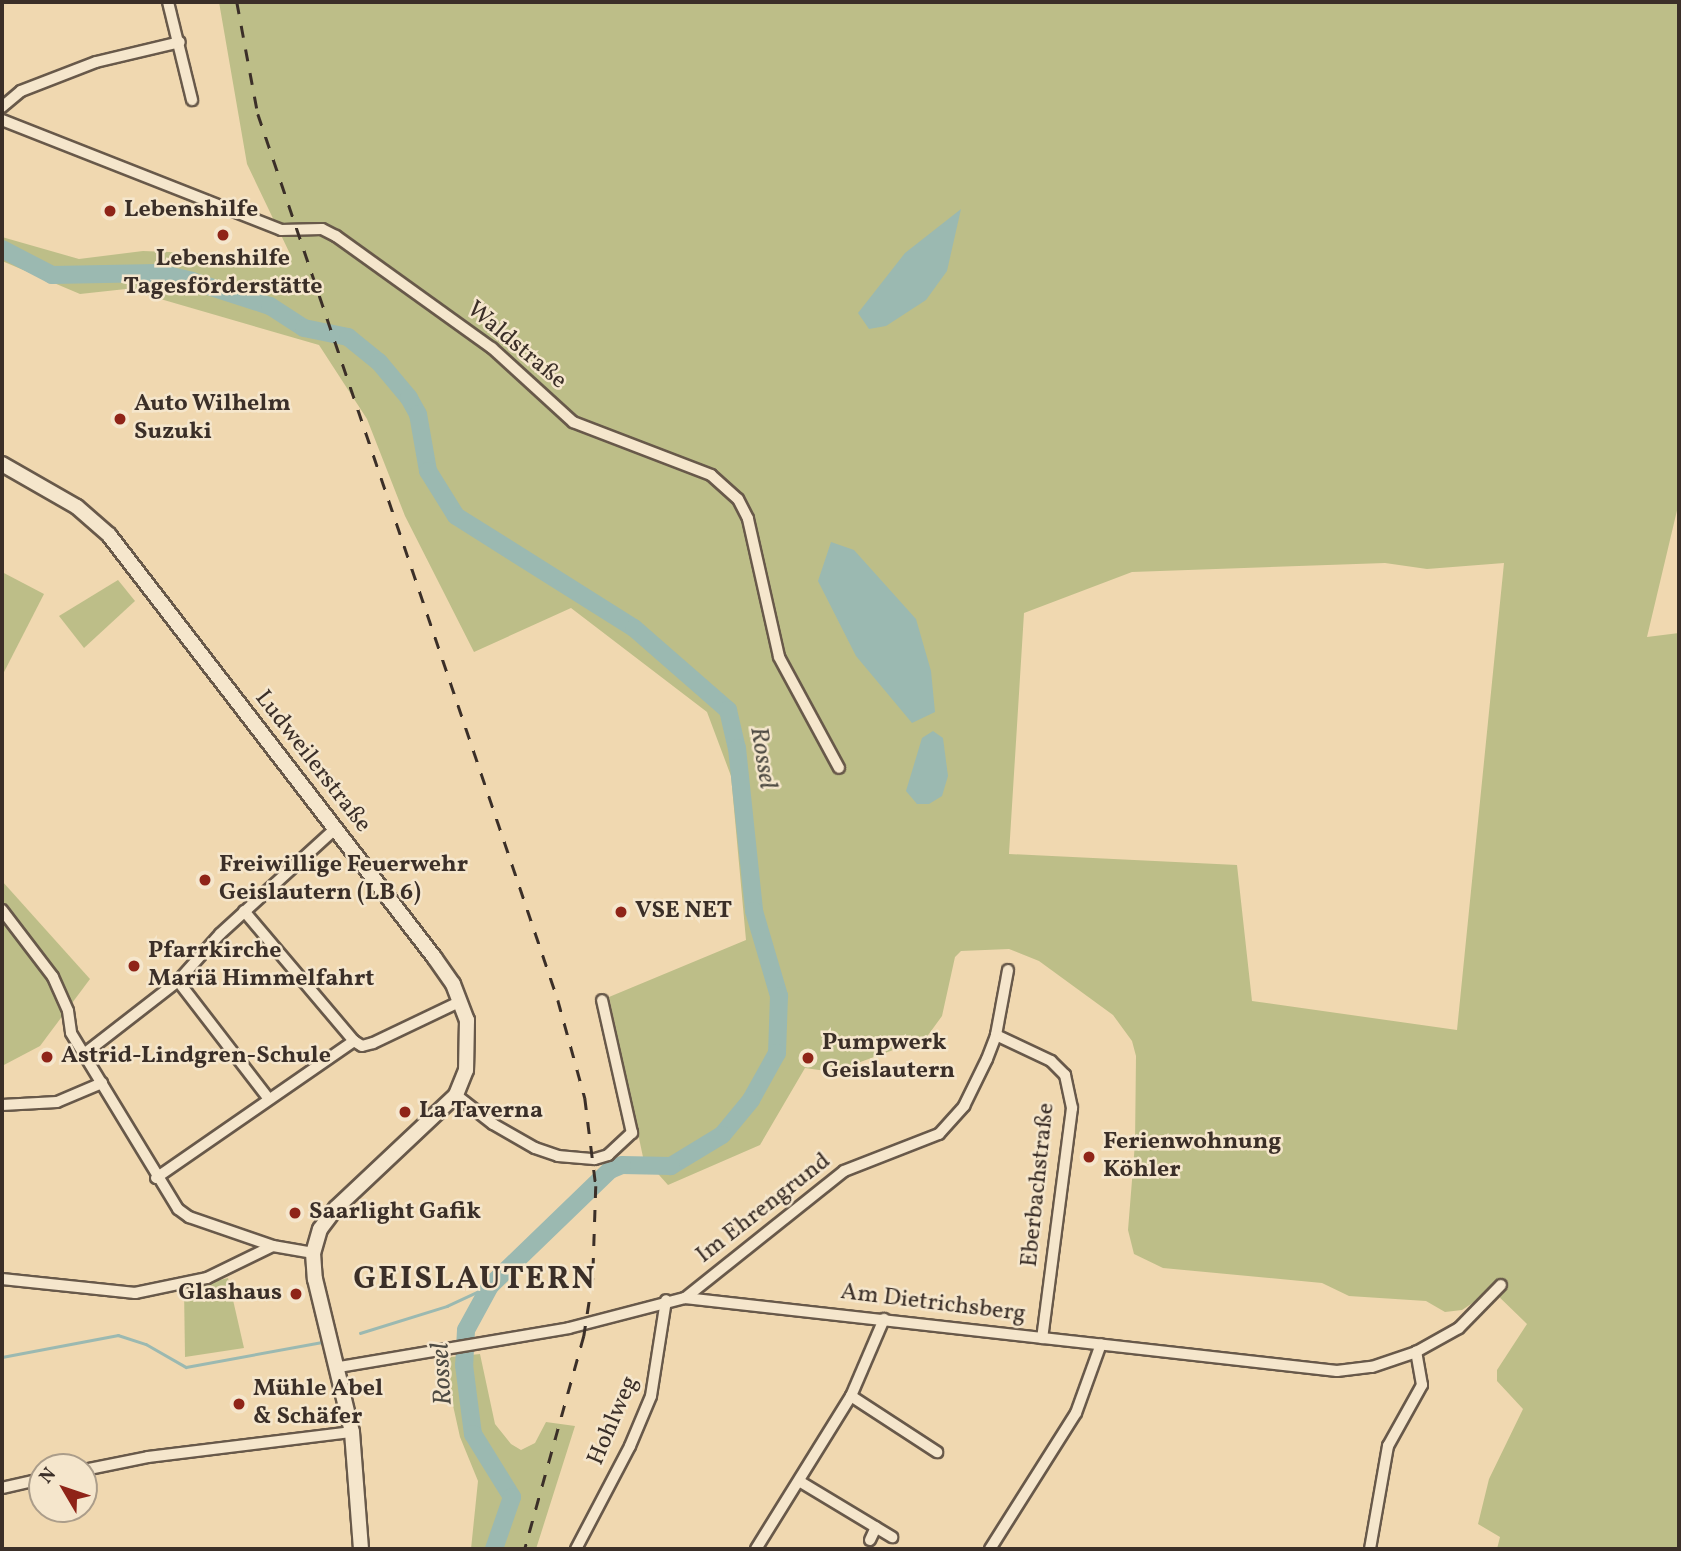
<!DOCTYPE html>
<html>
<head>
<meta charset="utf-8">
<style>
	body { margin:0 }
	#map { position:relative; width:1681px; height:1551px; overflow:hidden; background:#f0d8b0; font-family:Vollkorn,serif }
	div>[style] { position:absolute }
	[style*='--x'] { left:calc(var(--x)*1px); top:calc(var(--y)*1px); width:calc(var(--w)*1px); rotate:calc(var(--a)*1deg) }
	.green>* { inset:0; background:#bdbe88 }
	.water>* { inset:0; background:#9bb9b1 }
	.stream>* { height:2.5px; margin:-1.25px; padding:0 1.25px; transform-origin:1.25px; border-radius:1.25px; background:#9bb9b1 }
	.river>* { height:18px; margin:-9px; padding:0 9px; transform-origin:9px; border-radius:9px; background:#9bb9b1 }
	.roads { filter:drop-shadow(2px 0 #68594a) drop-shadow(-2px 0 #68594a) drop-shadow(0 2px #68594a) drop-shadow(0 -2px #68594a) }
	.minor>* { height:10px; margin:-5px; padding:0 5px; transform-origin:5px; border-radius:5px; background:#f5e6cc }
	.secondary>* { height:14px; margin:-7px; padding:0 7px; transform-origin:7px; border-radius:7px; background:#f5e6cc }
	.rail>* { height:2.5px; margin-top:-1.25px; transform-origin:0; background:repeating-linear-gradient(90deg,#3b2f28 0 12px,transparent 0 24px) }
	.dots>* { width:19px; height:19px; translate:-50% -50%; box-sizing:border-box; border:4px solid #f5e6cc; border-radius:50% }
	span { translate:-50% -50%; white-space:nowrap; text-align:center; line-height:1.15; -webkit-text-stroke:5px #f5e6cc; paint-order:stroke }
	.poi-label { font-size:24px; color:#3b2f28; font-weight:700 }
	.left { translate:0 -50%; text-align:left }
	.right { translate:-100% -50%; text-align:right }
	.street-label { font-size:24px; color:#3b2f28 }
	.water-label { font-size:26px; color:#4e4b43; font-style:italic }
	.district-label { font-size:32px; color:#3b2f28; font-weight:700; letter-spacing:2px }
	.frame { position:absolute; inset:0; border:4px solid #3b2f28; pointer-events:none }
	.north { position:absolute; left:28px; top:1453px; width:70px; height:70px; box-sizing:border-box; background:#f5e6cc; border:2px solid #ab9d8a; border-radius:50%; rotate:309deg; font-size:19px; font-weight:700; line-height:28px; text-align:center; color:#3b2f28 }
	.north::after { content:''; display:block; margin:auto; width:24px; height:32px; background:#8f2418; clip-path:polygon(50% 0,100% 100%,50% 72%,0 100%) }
</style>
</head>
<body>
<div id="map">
	<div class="green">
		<i style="clip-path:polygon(evenodd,219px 2px,1679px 2px,1679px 502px,1647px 637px,1679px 633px,1679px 1549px,1497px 1549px,1500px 1537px,1478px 1524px,1489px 1479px,1523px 1409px,1497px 1381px,1497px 1370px,1527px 1324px,1492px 1290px,1462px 1310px,1445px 1312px,1426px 1301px,1349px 1296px,1322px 1283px,1163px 1268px,1134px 1254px,1128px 1230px,1135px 1143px,1136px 1056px,1132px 1041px,1113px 1015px,1039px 961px,1009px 949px,961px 951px,955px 957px,942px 1016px,926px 1038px,833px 1072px,805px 1068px,760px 1145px,668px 1185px,643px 1157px,609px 997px,746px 940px,731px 776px,707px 712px,571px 608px,474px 652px,405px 516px,367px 419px,319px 345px,126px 289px,80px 294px,2px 261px,2px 237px,79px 259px,143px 251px,195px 253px,254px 265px,291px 256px,247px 164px,219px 2px,1385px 563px,1427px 569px,1504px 563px,1457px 1030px,1252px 1001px,1237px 865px,1009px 854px,1024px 613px,1132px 572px,1385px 563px)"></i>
		<i style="clip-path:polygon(2px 572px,44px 594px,2px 676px)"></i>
		<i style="clip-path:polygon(118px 580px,135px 601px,84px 648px,59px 616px)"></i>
		<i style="clip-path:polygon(2px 881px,90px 979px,40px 1046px,2px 1066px)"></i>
		<i style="clip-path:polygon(228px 1278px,244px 1348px,185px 1357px,184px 1289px)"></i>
		<i style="clip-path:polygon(480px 1354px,495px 1424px,511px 1444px,521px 1450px,535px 1443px,546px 1422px,575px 1426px,536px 1549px,471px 1549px,478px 1481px,460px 1437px,444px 1365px,451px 1357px)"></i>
	</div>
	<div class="water">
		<i style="clip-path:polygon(961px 209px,947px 271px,926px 300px,886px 326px,869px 329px,858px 313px,905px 253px)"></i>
		<i style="clip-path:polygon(831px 542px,854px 550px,916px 619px,931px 671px,935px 712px,912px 723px,856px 656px,818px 581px)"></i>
		<i style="clip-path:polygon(933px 731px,943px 738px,948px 776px,942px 796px,929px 804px,917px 804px,906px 791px,922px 738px)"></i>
	</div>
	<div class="stream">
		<i style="--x:360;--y:1333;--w:91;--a:-17.2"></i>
		<i style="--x:447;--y:1306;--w:47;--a:-24.9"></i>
		<i style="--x:2;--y:1357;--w:118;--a:-10.7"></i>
		<i style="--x:118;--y:1335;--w:29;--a:18"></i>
		<i style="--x:146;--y:1344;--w:46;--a:29.9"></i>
		<i style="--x:186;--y:1367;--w:138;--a:-10.4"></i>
	</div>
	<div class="river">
		<i style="--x:2;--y:249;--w:56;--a:27.5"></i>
		<i style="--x:52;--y:275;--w:106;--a:-1.1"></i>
		<i style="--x:158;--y:273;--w:35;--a:13"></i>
		<i style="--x:192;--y:281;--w:82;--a:17.8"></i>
		<i style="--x:270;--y:306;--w:40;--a:32.9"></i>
		<i style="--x:304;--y:328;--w:45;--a:11.6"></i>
		<i style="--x:348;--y:337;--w:40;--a:39"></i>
		<i style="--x:379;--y:362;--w:47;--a:50.2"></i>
		<i style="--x:409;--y:398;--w:18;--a:61"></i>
		<i style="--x:418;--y:414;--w:58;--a:80"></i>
		<i style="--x:428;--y:471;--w:53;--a:58.1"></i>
		<i style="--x:456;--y:516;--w:210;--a:32.2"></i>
		<i style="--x:634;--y:628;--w:125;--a:41.1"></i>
		<i style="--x:728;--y:710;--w:39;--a:77"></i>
		<i style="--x:737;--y:748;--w:164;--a:84"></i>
		<i style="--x:754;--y:911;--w:89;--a:73.6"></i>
		<i style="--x:779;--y:996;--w:57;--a:92"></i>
		<i style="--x:777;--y:1053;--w:54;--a:119"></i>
		<i style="--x:751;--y:1100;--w:45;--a:129.6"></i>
		<i style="--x:722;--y:1135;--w:60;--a:148.7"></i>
		<i style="--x:671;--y:1166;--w:49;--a:-178.8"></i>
		<i style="--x:622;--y:1165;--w:13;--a:157"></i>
		<i style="--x:610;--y:1170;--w:167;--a:136"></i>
		<i style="--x:490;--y:1286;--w:50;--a:118.6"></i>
		<i style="--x:466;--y:1330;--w:35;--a:93"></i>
		<i style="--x:464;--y:1365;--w:70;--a:82.6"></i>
		<i style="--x:473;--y:1434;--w:74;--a:58.2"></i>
		<i style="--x:512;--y:1497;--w:55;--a:109.1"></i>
	</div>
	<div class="roads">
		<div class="minor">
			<i style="--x:168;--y:2;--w:101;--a:76.2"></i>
			<i style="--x:2;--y:107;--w:25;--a:-40"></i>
			<i style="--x:21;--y:91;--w:80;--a:-21.1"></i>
			<i style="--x:96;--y:62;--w:86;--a:-13.4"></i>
			<i style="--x:2;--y:120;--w:300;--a:21.5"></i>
			<i style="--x:281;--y:230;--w:41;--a:-1.4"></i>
			<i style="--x:322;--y:229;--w:16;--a:27"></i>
			<i style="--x:336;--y:236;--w:192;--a:35.7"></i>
			<i style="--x:492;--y:348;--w:110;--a:42.4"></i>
			<i style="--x:573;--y:422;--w:148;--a:21"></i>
			<i style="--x:711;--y:475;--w:36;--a:42"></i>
			<i style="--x:738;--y:499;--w:22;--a:63"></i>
			<i style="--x:748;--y:519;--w:141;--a:77.3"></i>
			<i style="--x:779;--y:657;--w:126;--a:61.6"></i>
			<i style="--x:2;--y:910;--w:84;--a:52.7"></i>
			<i style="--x:53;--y:977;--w:37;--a:66"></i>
			<i style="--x:68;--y:1011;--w:22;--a:82"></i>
			<i style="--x:71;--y:1033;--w:206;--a:58.7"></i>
			<i style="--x:178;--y:1209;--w:14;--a:36"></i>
			<i style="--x:189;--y:1217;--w:89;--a:19"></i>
			<i style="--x:273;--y:1246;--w:41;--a:9.9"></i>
			<i style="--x:244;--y:911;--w:170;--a:49.8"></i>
			<i style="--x:178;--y:981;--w:148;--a:52.4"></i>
			<i style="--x:996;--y:1035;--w:61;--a:25.3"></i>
			<i style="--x:1051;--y:1061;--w:20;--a:45"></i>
			<i style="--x:1065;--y:1075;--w:34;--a:78"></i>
			<i style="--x:1072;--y:1108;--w:232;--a:97.4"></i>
			<i style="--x:84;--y:1054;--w:119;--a:-37.8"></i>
			<i style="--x:178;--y:981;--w:63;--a:-48.2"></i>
			<i style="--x:220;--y:934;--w:156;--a:-42.4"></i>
			<i style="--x:456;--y:1095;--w:47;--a:38.1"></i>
			<i style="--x:493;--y:1124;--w:48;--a:29.7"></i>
			<i style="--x:535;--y:1148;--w:24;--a:19"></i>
			<i style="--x:558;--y:1156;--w:36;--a:5"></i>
			<i style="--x:2;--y:1105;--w:55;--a:-3.1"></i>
			<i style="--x:57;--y:1102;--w:49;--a:-22.9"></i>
			<i style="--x:595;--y:1159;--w:14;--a:-17"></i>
			<i style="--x:608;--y:1155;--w:33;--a:-43"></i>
			<i style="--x:632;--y:1133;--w:136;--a:-102.7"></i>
			<i style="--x:156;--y:1178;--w:241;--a:-34.7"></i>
			<i style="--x:354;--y:1041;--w:9;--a:32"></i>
			<i style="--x:362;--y:1046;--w:11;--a:-15"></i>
			<i style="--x:373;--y:1043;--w:95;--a:-25.5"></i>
			<i style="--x:2;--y:1279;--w:134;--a:6"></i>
			<i style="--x:135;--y:1293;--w:74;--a:-11.8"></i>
			<i style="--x:207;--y:1278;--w:73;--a:-25.9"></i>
			<i style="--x:685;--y:1298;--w:203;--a:-38.6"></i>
			<i style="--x:844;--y:1171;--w:102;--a:-21.3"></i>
			<i style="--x:939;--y:1134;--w:38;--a:-48"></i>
			<i style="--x:964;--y:1106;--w:52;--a:-63.9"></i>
			<i style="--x:987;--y:1059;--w:26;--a:-69"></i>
			<i style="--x:996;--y:1035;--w:66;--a:-79.5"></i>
			<i style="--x:339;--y:1367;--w:233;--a:-9.6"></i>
			<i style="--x:569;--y:1328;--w:120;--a:-14.5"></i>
			<i style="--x:685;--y:1298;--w:656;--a:6.39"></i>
			<i style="--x:1337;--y:1371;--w:35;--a:-7"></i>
			<i style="--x:1372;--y:1367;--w:46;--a:-18.8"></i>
			<i style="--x:1416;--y:1352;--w:49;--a:-29.2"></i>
			<i style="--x:1459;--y:1328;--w:60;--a:-45.7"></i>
			<i style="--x:851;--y:1396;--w:103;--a:33.1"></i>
			<i style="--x:84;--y:1470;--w:65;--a:-11.5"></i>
			<i style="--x:148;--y:1457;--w:206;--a:-7"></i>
			<i style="--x:799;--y:1481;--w:109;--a:31.1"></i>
			<i style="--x:2;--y:1488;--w:41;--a:-12.7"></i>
			<i style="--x:870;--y:1540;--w:14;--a:-65"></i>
			<i style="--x:576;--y:1549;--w:116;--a:-62.3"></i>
			<i style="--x:630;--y:1446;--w:54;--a:-67.2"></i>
			<i style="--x:651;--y:1396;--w:97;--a:-81.1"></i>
			<i style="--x:756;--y:1549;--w:180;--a:-58.2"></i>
			<i style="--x:851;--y:1396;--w:84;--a:-66.8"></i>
			<i style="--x:990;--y:1549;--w:161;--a:-57.7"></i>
			<i style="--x:1076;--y:1413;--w:73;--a:-70.1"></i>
			<i style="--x:1370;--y:1549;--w:105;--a:-80.1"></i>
			<i style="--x:1388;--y:1446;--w:70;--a:-60.9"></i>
			<i style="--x:1422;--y:1385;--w:34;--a:-100"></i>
		</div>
		<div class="secondary">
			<i style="--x:2;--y:464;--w:86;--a:29.8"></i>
			<i style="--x:77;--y:507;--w:43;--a:41.2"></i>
			<i style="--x:109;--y:535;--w:533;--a:52.4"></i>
			<i style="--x:434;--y:957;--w:33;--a:55"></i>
			<i style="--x:453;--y:984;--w:39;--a:69"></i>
			<i style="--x:467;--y:1020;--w:50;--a:91.1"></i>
			<i style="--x:466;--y:1070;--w:27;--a:112"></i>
			<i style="--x:456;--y:1095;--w:165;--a:136.7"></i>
			<i style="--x:336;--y:1208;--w:26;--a:127"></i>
			<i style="--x:320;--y:1229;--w:25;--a:106"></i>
			<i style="--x:313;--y:1253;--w:26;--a:86"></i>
			<i style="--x:315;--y:1279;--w:157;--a:76.4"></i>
			<i style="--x:352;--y:1432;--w:117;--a:85.6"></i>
		</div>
	</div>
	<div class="rail">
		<i style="--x:237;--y:2;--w:114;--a:79.4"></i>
		<i style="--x:258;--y:114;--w:935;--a:71.29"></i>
		<i style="--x:558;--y:1000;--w:102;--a:74.6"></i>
		<i style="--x:585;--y:1098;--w:89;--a:82.9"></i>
		<i style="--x:596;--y:1186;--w:92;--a:91.9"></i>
		<i style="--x:593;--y:1278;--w:59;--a:98.8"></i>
		<i style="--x:584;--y:1336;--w:221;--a:105.5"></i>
	</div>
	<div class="dots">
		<i style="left:110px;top:211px;background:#8f2418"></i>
		<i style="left:223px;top:235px;background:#8f2418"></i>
		<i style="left:120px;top:419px;background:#8f2418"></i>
		<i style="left:205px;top:880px;background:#8f2418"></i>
		<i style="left:621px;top:912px;background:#8f2418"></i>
		<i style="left:134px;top:966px;background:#8f2418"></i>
		<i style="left:47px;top:1057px;background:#8f2418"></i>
		<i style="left:808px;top:1058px;background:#8f2418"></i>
		<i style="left:405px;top:1112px;background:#8f2418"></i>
		<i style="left:1089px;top:1157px;background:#8f2418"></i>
		<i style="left:295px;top:1213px;background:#8f2418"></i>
		<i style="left:296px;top:1294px;background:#8f2418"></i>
		<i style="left:239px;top:1404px;background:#8f2418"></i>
	</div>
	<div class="poi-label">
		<span class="left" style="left:124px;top:211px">Lebenshilfe</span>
		<span style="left:223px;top:274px">Lebenshilfe<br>Tagesförderstätte</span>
		<span class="left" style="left:134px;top:419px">Auto Wilhelm<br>Suzuki</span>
		<span class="left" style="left:219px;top:880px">Freiwillige Feuerwehr<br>Geislautern (LB 6)</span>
		<span class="left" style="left:635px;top:912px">VSE NET</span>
		<span class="left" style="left:148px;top:966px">Pfarrkirche<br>Mariä Himmelfahrt</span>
		<span class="left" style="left:822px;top:1058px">Pumpwerk<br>Geislautern</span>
		<span class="left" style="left:61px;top:1057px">Astrid-Lindgren-Schule</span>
		<span class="left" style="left:419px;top:1112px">La Taverna</span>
		<span class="left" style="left:1103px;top:1157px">Ferienwohnung<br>Köhler</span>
		<span class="left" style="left:309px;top:1213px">Saarlight Gafik</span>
		<span class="right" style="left:282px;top:1294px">Glashaus</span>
		<span class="left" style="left:253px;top:1404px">Mühle Abel<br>&amp; Schäfer</span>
	</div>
	<div class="street-label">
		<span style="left:516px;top:346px;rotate:40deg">Waldstraße</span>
		<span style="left:312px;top:762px;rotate:52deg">Ludweilerstraße</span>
		<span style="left:1039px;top:1185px;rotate:-84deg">Eberbachstraße</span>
		<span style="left:764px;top:1209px;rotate:-38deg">Im Ehrengrund</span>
		<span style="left:933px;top:1304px;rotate:7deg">Am Dietrichsberg</span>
		<span style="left:614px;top:1421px;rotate:-67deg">Hohlweg</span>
	</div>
	<div class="water-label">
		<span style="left:762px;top:758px;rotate:81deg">Rossel</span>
		<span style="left:443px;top:1374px;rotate:-93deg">Rossel</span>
	</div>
	<div class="district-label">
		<span style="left:475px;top:1280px">GEISLAUTERN</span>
	</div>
	<div class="frame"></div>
	<div class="north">N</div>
</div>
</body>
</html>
